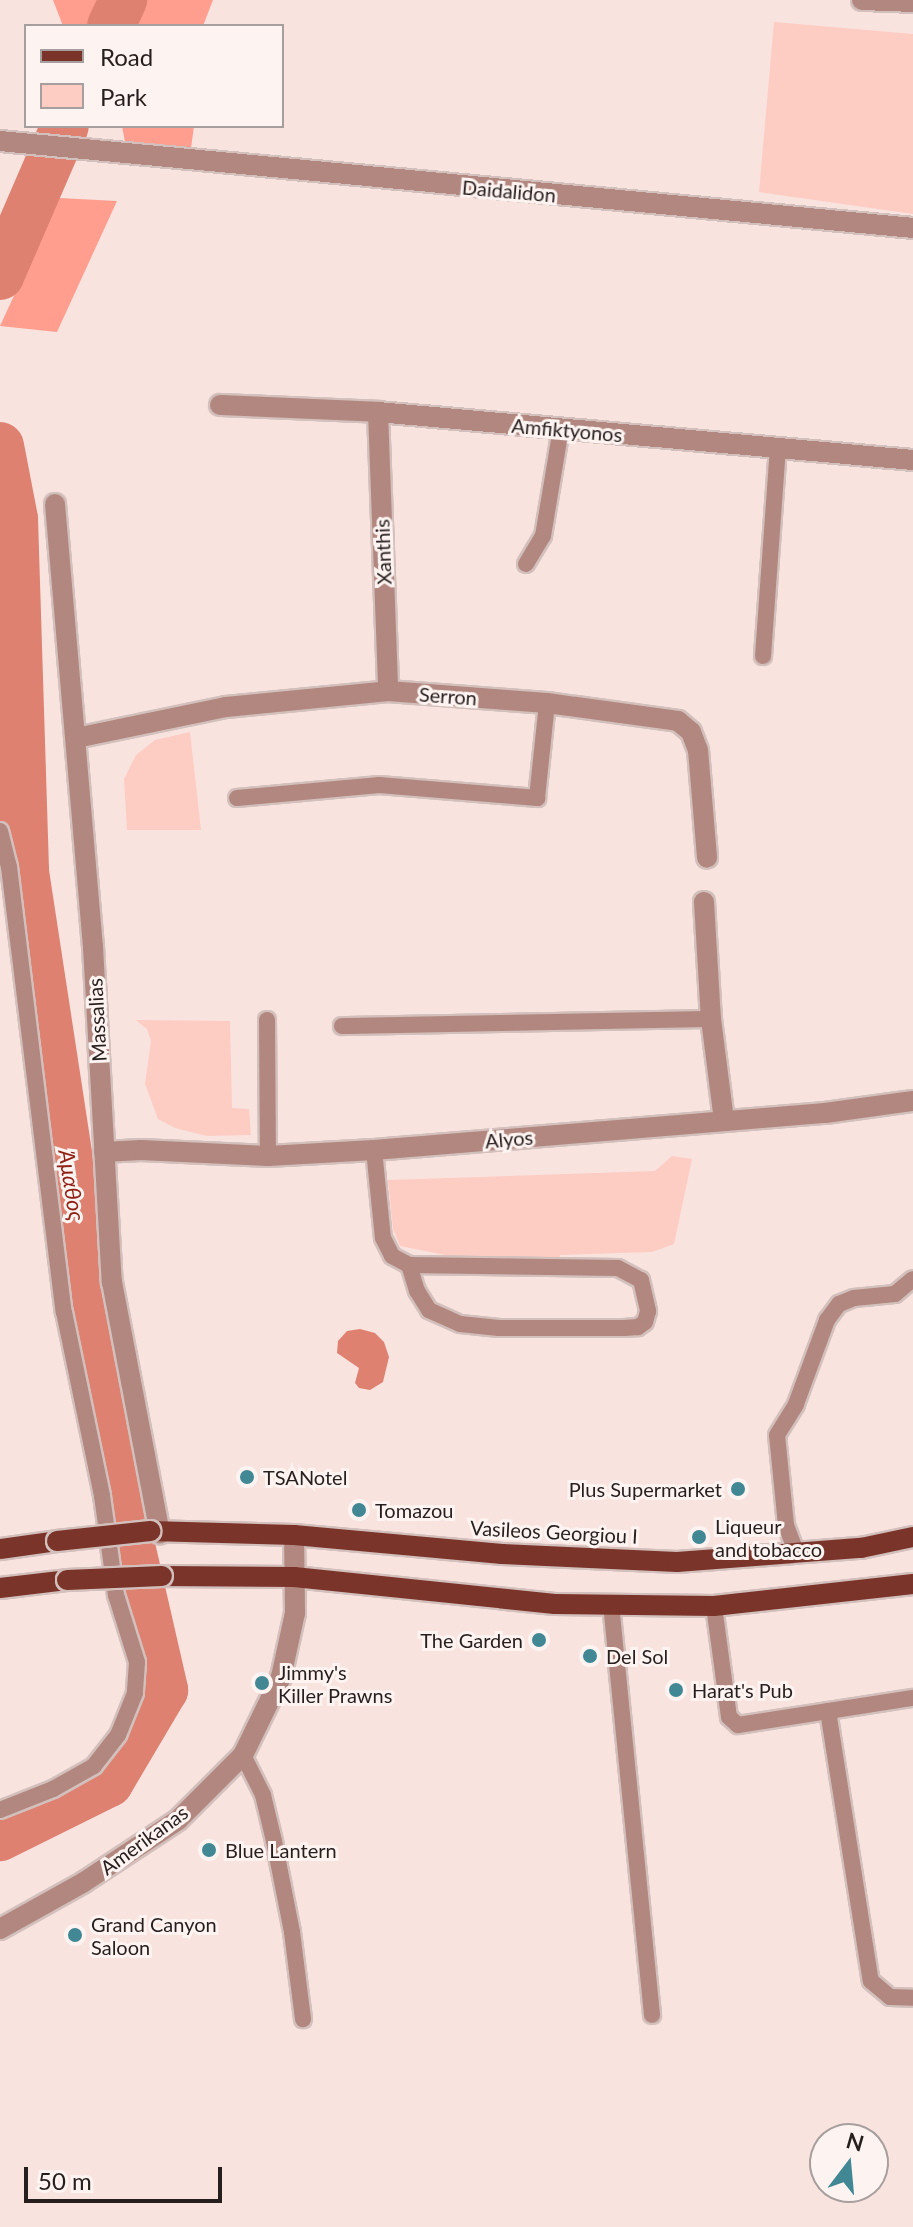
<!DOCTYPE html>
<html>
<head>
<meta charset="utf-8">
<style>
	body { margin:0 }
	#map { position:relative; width:913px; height:2227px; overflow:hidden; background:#f9e3df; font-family:Lato,sans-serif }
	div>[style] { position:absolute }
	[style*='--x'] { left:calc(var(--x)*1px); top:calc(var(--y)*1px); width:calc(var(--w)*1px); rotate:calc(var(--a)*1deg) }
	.green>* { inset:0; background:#fdccc3 }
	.forest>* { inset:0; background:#ff9e8e }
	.water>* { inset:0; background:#de8171 }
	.river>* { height:48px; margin:-24px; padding:0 24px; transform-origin:24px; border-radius:24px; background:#de8171 }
	.roads { filter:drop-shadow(2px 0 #d3c0bc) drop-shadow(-2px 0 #d3c0bc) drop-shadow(0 2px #d3c0bc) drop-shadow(0 -2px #d3c0bc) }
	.lane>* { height:16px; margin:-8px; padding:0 8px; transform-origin:8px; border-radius:8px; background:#b1877f }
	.street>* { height:20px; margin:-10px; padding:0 10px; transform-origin:10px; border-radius:10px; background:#b1877f }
	.primary>* { height:20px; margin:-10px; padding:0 10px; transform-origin:10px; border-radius:10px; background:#7b342a }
	.bridges { filter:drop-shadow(2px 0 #d3c0bc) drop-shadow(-2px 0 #d3c0bc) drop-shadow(0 2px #d3c0bc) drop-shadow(0 -2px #d3c0bc) }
	.primary-bridge>* { height:20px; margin:-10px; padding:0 10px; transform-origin:10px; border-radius:10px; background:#7b342a }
	.dots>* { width:22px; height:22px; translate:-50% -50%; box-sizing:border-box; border:4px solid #fdf4f2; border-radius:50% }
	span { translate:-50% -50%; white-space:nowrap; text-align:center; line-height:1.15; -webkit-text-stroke:6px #fdf4f2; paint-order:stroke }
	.street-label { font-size:20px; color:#271f1e }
	.poi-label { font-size:20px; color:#271f1e }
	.left { translate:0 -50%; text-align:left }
	.right { translate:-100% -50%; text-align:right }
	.water-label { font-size:22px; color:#902115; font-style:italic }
	.legend { position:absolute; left:24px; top:24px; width:260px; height:104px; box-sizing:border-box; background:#fdf4f2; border:2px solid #a79f9d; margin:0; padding:10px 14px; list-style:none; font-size:24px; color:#271f1e }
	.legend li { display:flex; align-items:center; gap:16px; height:40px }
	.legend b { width:40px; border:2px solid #a79f9d }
	.north { position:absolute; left:809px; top:2123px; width:80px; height:80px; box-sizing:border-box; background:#fdf4f2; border:2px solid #a79f9d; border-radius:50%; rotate:16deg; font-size:22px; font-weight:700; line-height:32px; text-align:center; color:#271f1e }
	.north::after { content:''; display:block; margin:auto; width:28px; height:36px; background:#428794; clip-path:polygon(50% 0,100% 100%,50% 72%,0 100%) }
	.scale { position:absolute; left:24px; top:2167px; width:198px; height:36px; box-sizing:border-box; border:4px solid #271f1e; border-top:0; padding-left:10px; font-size:24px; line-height:28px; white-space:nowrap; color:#271f1e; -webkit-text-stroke:6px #fdf4f2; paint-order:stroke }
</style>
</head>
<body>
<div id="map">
	<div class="green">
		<i style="clip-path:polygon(774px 22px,913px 34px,913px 214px,759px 192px)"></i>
		<i style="clip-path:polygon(190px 732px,201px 830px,127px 830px,124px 779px,136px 755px,155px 740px)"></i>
		<i style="clip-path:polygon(136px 1020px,230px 1021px,232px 1108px,249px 1109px,251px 1135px,207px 1136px,175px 1128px,158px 1119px,145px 1084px,151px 1041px,147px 1029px)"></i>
		<i style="clip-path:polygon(672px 1156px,692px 1159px,674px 1244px,652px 1252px,560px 1255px,558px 1264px,455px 1257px,400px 1246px,393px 1229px,388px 1180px,655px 1171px)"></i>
	</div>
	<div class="forest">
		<i style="clip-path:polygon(53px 0,213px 0,203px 26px,63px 26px)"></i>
		<i style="clip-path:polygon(122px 126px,194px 126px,191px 148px,125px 142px)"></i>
		<i style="clip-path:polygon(59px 198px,117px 201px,57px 332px,0 326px)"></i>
	</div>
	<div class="water">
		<i style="clip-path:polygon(360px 1329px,375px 1333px,384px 1342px,389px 1357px,383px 1382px,370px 1390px,359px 1388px,355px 1383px,359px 1368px,337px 1353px,338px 1341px,347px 1331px)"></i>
	</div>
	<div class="river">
		<i style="--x:111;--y:26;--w:29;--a:-65"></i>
		<i style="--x:0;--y:276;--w:163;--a:-66.6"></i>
		<i style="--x:0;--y:446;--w:74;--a:79.1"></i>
		<i style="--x:14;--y:519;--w:353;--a:88.2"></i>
		<i style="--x:25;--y:872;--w:641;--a:81.3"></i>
		<i style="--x:122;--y:1506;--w:189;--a:77.1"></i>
		<i style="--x:164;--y:1690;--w:108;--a:120.6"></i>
		<i style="--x:109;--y:1783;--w:122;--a:153.6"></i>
	</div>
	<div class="roads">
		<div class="lane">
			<i style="--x:526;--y:564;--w:33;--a:-59"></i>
			<i style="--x:543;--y:536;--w:109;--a:-80.5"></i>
			<i style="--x:763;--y:656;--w:208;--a:-85.9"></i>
			<i style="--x:237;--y:798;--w:143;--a:-5.2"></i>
			<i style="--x:379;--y:785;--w:159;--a:4.7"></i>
			<i style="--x:537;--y:798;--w:96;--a:-84"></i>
			<i style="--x:0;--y:831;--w:37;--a:76"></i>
			<i style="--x:9;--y:867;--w:448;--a:83"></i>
			<i style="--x:64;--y:1312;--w:188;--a:78.3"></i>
			<i style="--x:102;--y:1496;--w:100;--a:82"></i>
			<i style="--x:116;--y:1595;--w:70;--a:72.6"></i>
			<i style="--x:137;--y:1662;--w:31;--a:94"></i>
			<i style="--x:135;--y:1693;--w:45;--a:112"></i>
			<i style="--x:118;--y:1735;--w:39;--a:128"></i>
			<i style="--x:94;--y:1766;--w:47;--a:150.7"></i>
			<i style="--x:53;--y:1789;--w:57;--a:158.4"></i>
			<i style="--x:267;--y:1020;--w:136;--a:89.6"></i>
			<i style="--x:342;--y:1026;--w:369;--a:-1.1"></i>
			<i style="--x:374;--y:1150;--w:88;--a:84.2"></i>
			<i style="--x:383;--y:1238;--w:20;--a:63"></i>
			<i style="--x:392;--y:1256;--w:19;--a:28"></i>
			<i style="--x:409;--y:1265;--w:209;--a:0.8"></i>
			<i style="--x:618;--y:1268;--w:26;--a:28"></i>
			<i style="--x:641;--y:1280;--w:32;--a:77"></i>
			<i style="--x:648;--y:1311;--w:11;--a:105"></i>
			<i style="--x:645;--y:1322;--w:9;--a:144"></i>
			<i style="--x:638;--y:1327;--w:14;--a:176"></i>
			<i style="--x:624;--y:1328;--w:125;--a:180"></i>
			<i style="--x:499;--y:1328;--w:39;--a:-174"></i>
			<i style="--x:460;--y:1324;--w:34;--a:-156"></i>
			<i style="--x:429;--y:1310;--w:22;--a:-122"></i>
			<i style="--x:417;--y:1291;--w:27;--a:-107"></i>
			<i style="--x:797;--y:1554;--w:31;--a:-111"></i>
			<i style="--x:786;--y:1525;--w:90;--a:-95.7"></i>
			<i style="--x:777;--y:1435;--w:36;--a:-58"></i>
			<i style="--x:796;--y:1404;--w:90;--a:-69.7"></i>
			<i style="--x:827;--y:1320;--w:20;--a:-53"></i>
			<i style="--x:839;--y:1304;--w:16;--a:-22"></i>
			<i style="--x:854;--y:1298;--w:41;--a:-5.6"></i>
			<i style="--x:895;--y:1294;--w:23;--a:-40"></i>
			<i style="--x:611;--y:1604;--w:413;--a:84.3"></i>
			<i style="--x:714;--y:1606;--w:112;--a:82.3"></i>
			<i style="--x:729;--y:1717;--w:12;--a:42"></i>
			<i style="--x:738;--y:1725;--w:177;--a:-8.8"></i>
			<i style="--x:828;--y:1711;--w:273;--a:81"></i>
			<i style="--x:871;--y:1981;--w:25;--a:40"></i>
			<i style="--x:890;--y:1997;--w:23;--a:2"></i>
			<i style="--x:243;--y:1755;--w:45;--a:63.4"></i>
			<i style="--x:263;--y:1795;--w:47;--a:76.6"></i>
			<i style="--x:274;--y:1841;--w:93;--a:78.8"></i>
			<i style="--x:292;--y:1932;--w:88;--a:82.8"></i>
		</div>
		<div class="street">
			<i style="--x:862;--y:0;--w:51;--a:2.2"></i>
			<i style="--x:0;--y:141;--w:917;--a:5.44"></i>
			<i style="--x:220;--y:405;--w:158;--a:2.5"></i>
			<i style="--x:378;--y:412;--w:537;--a:5.13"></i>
			<i style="--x:378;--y:412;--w:279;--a:87.9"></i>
			<i style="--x:55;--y:504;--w:445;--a:85.1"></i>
			<i style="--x:93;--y:947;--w:336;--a:86.8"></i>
			<i style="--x:112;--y:1282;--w:256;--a:79.2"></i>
			<i style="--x:76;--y:738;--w:153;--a:-11.7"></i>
			<i style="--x:226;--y:707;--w:163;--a:-5.6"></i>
			<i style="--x:388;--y:691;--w:159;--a:4.3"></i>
			<i style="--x:547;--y:703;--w:132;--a:7.8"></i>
			<i style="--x:678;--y:721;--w:17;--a:40"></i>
			<i style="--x:691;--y:732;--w:19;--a:69"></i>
			<i style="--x:698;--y:750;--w:108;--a:85.2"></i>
			<i style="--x:704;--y:902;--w:117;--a:86.6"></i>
			<i style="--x:711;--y:1019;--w:102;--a:82.7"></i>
			<i style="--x:104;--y:1152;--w:37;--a:-3"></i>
			<i style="--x:141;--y:1150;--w:127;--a:2.7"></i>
			<i style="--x:268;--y:1156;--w:106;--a:-3.2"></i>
			<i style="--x:374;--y:1150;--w:453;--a:-4.7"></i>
			<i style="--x:825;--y:1113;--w:89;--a:-7.8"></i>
			<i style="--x:0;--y:1929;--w:96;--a:-29.2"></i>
			<i style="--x:84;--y:1882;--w:113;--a:-33.4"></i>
			<i style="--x:178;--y:1820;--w:92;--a:-45"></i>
			<i style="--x:243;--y:1755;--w:87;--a:-64"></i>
			<i style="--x:281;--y:1677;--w:66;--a:-77.7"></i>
			<i style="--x:295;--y:1613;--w:78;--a:-90.7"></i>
		</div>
		<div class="primary">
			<i style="--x:150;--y:1531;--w:144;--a:1.6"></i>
			<i style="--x:294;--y:1535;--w:209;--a:5.2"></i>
			<i style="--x:502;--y:1554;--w:175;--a:2.6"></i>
			<i style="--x:677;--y:1562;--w:185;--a:-4.4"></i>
			<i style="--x:861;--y:1548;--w:53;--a:-11.9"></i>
			<i style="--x:0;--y:1549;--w:58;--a:-8"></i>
			<i style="--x:162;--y:1576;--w:132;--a:0.4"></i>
			<i style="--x:294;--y:1577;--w:262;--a:5.9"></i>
			<i style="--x:555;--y:1604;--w:159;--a:0.7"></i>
			<i style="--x:714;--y:1606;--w:200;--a:-6.3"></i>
			<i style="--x:0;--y:1588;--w:67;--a:-6.8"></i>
		</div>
	</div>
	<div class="bridges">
		<div class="primary-bridge">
			<i style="--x:57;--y:1541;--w:94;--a:-6.1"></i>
			<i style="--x:67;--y:1580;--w:95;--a:-2.4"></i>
		</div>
	</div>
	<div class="dots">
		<i style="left:247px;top:1477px;background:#428794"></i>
		<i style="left:738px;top:1489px;background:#428794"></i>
		<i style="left:359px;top:1510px;background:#428794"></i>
		<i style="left:699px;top:1537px;background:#428794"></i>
		<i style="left:539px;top:1640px;background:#428794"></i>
		<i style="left:590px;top:1656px;background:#428794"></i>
		<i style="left:262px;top:1683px;background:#428794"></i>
		<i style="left:676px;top:1690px;background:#428794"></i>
		<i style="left:209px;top:1850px;background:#428794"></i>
		<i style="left:75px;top:1935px;background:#428794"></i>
	</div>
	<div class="street-label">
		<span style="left:509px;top:191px;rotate:5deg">Daidalidon</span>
		<span style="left:567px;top:430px;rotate:5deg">Amfiktyonos</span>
		<span style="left:383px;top:552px;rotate:-92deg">Xanthis</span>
		<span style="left:448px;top:696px;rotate:4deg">Serron</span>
		<span style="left:97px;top:1020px;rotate:-93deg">Massalias</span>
		<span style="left:509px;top:1139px;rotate:-5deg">Alyos</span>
		<span style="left:554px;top:1532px;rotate:3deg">Vasileos Georgiou I</span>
		<span style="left:144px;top:1840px;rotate:-36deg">Amerikanas</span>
	</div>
	<div class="poi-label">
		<span class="left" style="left:263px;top:1477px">TSANotel</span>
		<span class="right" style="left:722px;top:1489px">Plus Supermarket</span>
		<span class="left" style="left:375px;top:1510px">Tomazou</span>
		<span class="left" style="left:715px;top:1538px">Liqueur<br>and tobacco</span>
		<span class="right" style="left:523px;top:1640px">The Garden</span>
		<span class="left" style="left:606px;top:1656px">Del Sol</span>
		<span class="left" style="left:278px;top:1684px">Jimmy's<br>Killer Prawns</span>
		<span class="left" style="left:692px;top:1690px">Harat's Pub</span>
		<span class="left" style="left:225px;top:1850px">Blue Lantern</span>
		<span class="left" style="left:91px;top:1936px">Grand Canyon<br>Saloon</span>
	</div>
	<div class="water-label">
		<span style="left:72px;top:1185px;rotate:81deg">Άμαθος</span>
	</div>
	<ul class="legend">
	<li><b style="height:10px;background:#7b342a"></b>Road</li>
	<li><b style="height:22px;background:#fdccc3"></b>Park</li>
	</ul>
	<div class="north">N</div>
	<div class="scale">50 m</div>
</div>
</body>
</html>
